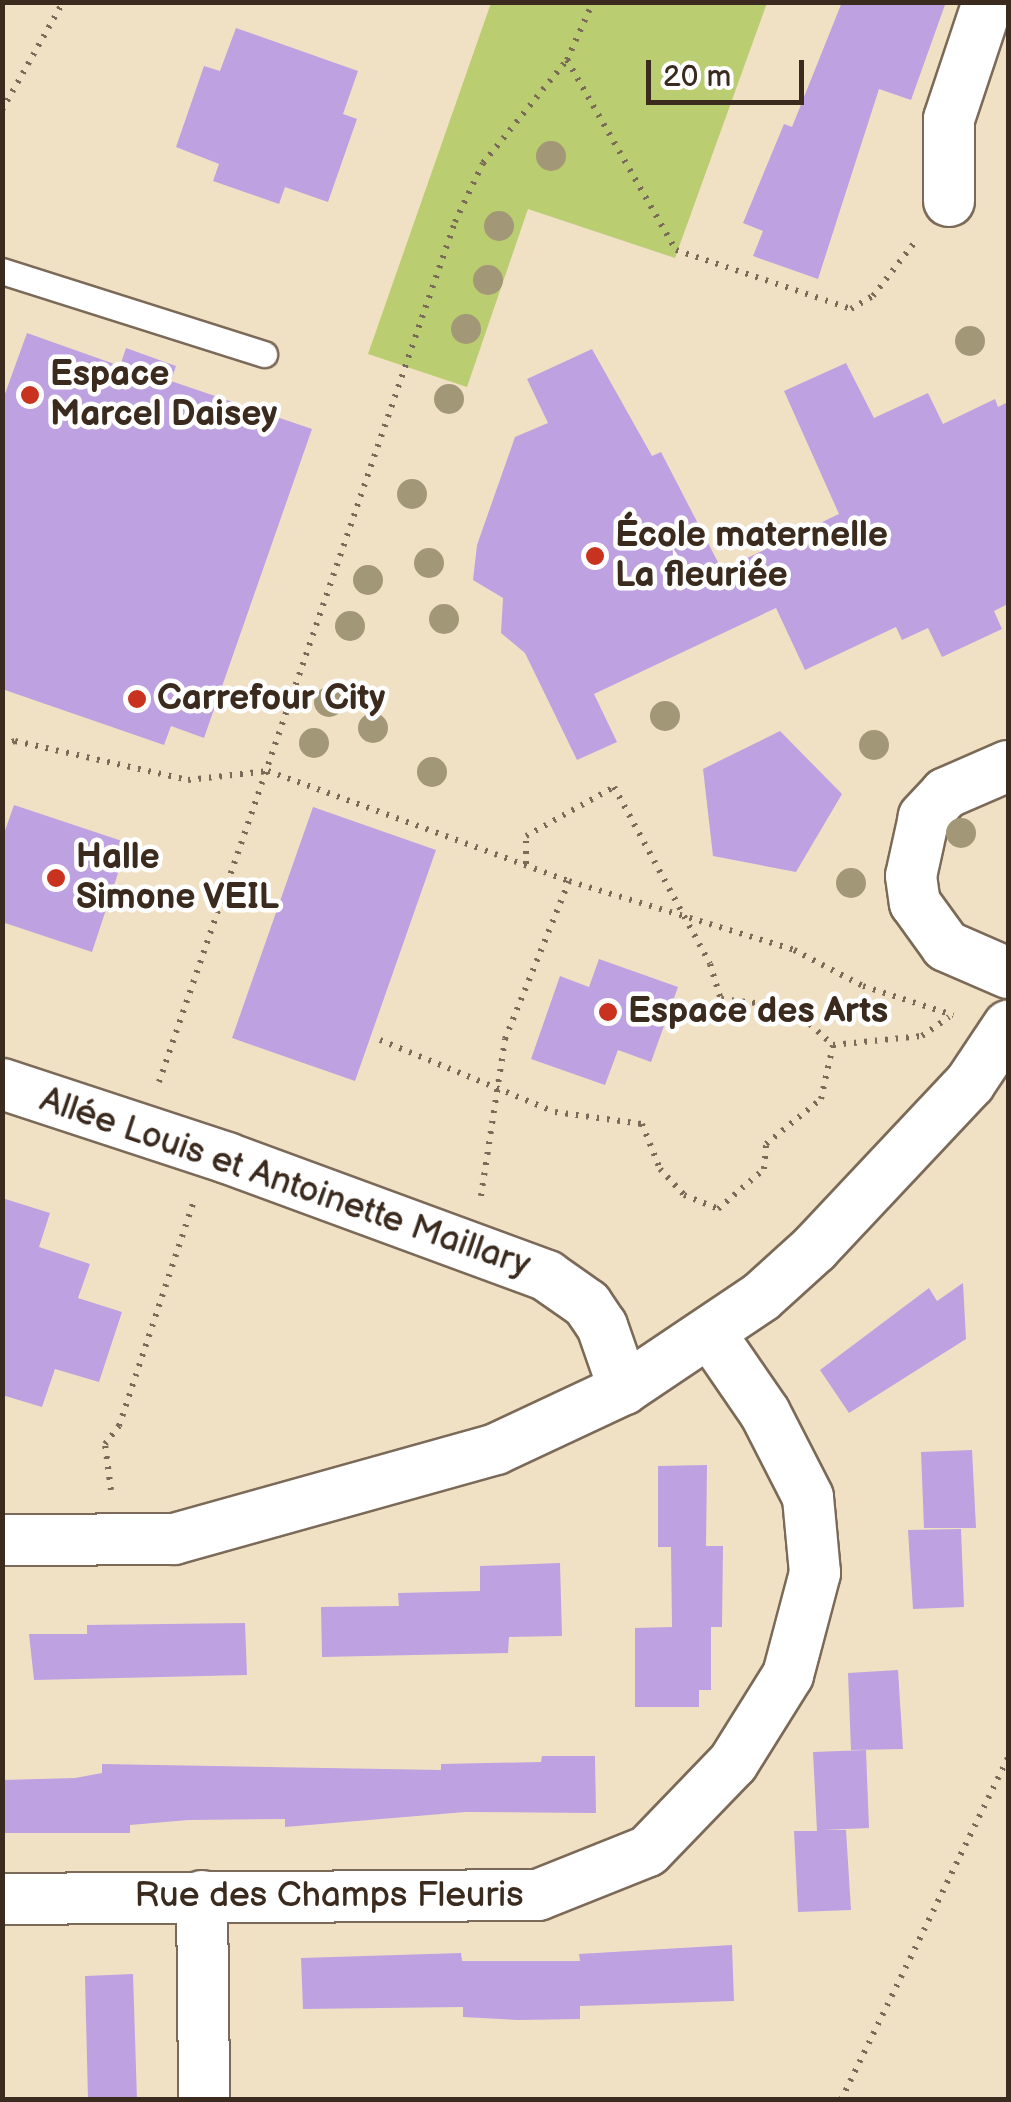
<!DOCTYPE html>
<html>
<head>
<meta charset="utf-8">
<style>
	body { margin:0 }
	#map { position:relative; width:1011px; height:2102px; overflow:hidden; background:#f1e1c4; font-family:"Balsamiq Sans",sans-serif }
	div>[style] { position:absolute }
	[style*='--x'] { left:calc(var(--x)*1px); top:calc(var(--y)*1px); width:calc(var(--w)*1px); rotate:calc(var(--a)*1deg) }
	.green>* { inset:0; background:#bacd70 }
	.building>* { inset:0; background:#bea1e1 }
	.path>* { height:6px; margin-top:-3px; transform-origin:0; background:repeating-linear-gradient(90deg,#7b6a58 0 2.5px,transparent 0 10.5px) }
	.roads { filter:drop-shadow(2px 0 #7b6a58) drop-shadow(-2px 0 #7b6a58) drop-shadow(0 2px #7b6a58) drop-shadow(0 -2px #7b6a58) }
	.lane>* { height:25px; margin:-12.5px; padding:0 12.5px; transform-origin:12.5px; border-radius:12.5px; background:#fff }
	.street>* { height:50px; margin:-25px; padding:0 25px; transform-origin:25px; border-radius:25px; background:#fff }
	.trees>* { width:30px; height:30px; margin:-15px; border-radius:50%; background:#a29776 }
	.dots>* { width:28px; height:28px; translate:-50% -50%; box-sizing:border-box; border:5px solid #fff; border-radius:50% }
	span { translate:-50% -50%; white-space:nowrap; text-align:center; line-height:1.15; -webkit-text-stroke:9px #fff; paint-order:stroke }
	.poi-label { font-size:35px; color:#3b2a1e; font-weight:700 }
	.left { translate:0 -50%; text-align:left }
	.street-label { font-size:35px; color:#3b2a1e }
	.frame { position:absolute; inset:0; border:5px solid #3b2a1e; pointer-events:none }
	.scale { position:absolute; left:646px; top:60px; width:158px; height:45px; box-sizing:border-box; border:5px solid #3b2a1e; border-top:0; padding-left:12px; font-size:30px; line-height:35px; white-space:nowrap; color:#3b2a1e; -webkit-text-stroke:8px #fff; paint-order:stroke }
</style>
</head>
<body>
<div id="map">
	<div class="green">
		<i style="clip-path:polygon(491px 3px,767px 3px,675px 258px,528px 209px,467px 387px,368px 354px)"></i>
	</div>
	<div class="building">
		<i style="clip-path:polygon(842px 2px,946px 2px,911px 100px,879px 89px,818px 279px,753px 256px,763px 231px,743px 223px,784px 124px,792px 127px)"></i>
		<i style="clip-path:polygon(236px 28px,358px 71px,343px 114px,357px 119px,328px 202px,285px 187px,279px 204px,213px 181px,219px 164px,176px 147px,204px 66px,220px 71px)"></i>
		<i style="clip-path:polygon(27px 333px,120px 366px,126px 348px,176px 366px,171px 381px,312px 429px,204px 738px,171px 726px,164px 745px,2px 689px,2px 402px)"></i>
		<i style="clip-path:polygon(592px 349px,652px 456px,661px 452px,722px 570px,839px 514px,784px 391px,846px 363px,874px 418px,928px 393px,943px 424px,995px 399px,998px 407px,1008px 402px,1008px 604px,994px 611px,1002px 629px,942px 657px,928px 628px,902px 640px,896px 627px,805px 670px,776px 608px,594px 694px,617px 742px,577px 760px,525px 653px,501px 633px,503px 598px,473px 580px,477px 545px,515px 437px,548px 423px,527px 379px)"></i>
		<i style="clip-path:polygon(780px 731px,842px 794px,796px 872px,713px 856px,703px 769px)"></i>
		<i style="clip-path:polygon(14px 805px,128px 843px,92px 952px,2px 922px,2px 839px)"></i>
		<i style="clip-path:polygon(313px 807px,436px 850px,355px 1081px,232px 1038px)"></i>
		<i style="clip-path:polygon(599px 959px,678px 987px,651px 1062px,618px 1050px,605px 1085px,531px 1059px,560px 976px,589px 987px)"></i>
		<i style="clip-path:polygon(2px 1198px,50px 1213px,39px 1247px,90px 1264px,78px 1298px,122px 1312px,99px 1382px,55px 1369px,42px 1407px,2px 1395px)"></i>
		<i style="clip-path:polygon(963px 1283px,966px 1339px,849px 1413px,820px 1370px,929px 1288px,937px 1301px)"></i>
		<i style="clip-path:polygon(972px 1450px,976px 1528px,924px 1528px,921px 1452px)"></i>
		<i style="clip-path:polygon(707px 1465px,706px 1546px,723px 1546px,722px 1627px,711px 1627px,711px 1690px,699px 1690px,699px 1707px,635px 1707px,635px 1628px,672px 1627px,671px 1547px,658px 1547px,658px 1466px)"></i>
		<i style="clip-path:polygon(961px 1529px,964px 1607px,913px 1609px,908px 1530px)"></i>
		<i style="clip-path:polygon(560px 1563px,562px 1636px,509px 1637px,508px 1653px,322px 1657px,321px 1607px,399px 1606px,398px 1593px,480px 1591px,480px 1566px)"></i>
		<i style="clip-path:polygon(245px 1623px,247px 1675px,34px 1680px,29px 1634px,87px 1634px,87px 1625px)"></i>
		<i style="clip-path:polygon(898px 1670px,903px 1749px,851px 1750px,848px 1673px)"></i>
		<i style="clip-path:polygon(866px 1750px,869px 1828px,822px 1830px,846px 1830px,851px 1910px,798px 1912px,794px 1831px,817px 1831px,813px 1752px)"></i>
		<i style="clip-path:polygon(542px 1756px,595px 1756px,596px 1813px,465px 1812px,285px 1827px,285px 1819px,188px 1820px,130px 1825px,130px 1833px,2px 1833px,2px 1780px,75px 1778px,102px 1773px,102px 1764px,441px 1770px,441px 1764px,541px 1762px)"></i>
		<i style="clip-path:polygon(732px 1945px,734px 2001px,580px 2006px,580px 2019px,518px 2020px,463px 2017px,463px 2007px,303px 2009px,301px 1958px,461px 1953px,462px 1961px,580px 1961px,579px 1954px)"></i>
		<i style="clip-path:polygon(133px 1974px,137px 2100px,88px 2100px,85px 1976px)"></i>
	</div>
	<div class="path">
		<i style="--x:567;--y:60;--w:219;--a:60.2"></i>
		<i style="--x:676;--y:250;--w:185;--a:18.6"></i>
		<i style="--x:851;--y:309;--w:26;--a:-31"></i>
		<i style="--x:873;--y:296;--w:73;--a:-52.2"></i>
		<i style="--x:2;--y:110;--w:124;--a:-60.5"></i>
		<i style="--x:2;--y:745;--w:14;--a:-17"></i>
		<i style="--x:15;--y:741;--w:177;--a:12.7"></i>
		<i style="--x:188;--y:780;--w:81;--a:-6.4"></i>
		<i style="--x:268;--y:771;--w:320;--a:20.1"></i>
		<i style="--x:569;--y:881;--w:235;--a:17"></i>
		<i style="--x:794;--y:950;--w:78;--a:27.6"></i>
		<i style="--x:863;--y:986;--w:95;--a:17.9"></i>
		<i style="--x:526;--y:864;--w:28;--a:-90"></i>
		<i style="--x:526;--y:836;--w:101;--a:-29.1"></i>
		<i style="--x:614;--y:787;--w:201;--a:61.5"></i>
		<i style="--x:710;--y:964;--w:37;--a:73"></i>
		<i style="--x:721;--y:999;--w:51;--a:6.7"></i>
		<i style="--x:772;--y:1005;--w:32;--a:22"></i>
		<i style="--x:802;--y:1017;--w:42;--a:42.1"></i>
		<i style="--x:380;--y:1040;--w:189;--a:22.4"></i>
		<i style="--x:555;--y:1112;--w:88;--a:7.9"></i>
		<i style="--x:642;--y:1124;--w:48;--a:68.2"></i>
		<i style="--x:660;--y:1169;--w:35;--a:47"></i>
		<i style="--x:684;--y:1195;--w:37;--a:22"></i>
		<i style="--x:718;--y:1209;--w:61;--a:-41"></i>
		<i style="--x:764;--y:1169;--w:25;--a:-85"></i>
		<i style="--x:766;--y:1144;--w:71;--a:-39.3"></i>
		<i style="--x:821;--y:1099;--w:55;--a:-77.5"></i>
		<i style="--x:833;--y:1045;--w:89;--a:-5.8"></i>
		<i style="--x:922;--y:1036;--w:33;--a:-35"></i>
		<i style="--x:159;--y:1082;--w:910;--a:-71.01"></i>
		<i style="--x:455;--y:222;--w:65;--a:-64.6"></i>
		<i style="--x:483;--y:163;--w:133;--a:-50.8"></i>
		<i style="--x:567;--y:60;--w:64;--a:-65.9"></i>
		<i style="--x:481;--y:1196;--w:159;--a:-81.3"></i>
		<i style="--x:505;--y:1039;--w:170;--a:-67.9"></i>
		<i style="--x:111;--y:1490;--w:46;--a:-97.4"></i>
		<i style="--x:105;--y:1444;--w:23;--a:-52"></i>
		<i style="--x:119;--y:1426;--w:238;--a:-71.6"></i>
		<i style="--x:841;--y:2100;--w:381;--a:-64"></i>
	</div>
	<div class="roads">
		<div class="lane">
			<i style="--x:2;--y:271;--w:275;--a:17.6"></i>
		</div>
		<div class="street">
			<i style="--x:949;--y:201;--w:82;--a:-90"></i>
			<i style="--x:949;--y:119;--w:123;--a:-71.6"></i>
			<i style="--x:1008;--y:766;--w:68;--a:156.5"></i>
			<i style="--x:946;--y:793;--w:33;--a:133"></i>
			<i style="--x:924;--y:817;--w:60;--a:102.4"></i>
			<i style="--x:911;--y:876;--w:27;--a:82"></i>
			<i style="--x:915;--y:903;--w:53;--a:54.2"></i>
			<i style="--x:946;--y:946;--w:68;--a:23.5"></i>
			<i style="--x:2;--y:1084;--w:237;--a:18.2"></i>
			<i style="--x:227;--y:1158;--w:341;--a:20.2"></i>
			<i style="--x:547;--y:1276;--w:49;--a:35"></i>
			<i style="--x:587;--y:1304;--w:27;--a:56"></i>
			<i style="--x:602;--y:1326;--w:67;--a:70.8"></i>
			<i style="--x:2;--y:1540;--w:172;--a:-0.3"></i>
			<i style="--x:174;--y:1539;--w:334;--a:-15.6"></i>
			<i style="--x:496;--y:1449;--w:141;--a:-25.1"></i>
			<i style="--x:624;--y:1389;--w:165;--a:-33.9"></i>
			<i style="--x:761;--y:1297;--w:73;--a:-42.2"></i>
			<i style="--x:815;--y:1248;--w:226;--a:-46.8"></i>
			<i style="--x:970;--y:1083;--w:69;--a:-56.3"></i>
			<i style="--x:202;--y:1896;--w:204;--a:89.4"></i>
			<i style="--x:2;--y:1899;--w:536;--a:-0.43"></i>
			<i style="--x:538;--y:1895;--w:118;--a:-21.8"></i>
			<i style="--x:648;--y:1851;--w:122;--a:-46"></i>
			<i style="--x:733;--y:1763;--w:104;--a:-58"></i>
			<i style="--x:788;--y:1675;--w:106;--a:-75.2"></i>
			<i style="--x:815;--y:1573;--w:76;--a:-95.3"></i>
			<i style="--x:808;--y:1497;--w:94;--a:-117.1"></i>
			<i style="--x:765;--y:1413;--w:97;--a:-124.5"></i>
		</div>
	</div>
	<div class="trees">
		<i style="left:551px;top:156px"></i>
		<i style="left:499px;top:226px"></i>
		<i style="left:488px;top:280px"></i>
		<i style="left:466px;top:329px"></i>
		<i style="left:970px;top:341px"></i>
		<i style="left:449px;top:399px"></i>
		<i style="left:412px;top:494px"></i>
		<i style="left:429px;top:563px"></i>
		<i style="left:368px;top:580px"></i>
		<i style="left:444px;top:619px"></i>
		<i style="left:350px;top:626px"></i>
		<i style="left:329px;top:702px"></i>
		<i style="left:665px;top:716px"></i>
		<i style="left:373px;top:728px"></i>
		<i style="left:314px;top:743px"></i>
		<i style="left:874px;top:745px"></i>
		<i style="left:432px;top:772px"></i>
		<i style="left:961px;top:833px"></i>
		<i style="left:851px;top:883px"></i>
	</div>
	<div class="dots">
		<i style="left:30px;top:395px;background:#c8321e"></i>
		<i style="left:595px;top:556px;background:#c8321e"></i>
		<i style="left:137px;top:699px;background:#c8321e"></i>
		<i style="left:56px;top:878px;background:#c8321e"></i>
		<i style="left:608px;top:1012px;background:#c8321e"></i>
	</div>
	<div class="poi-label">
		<span class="left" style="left:50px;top:395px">Espace<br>Marcel Daisey</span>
		<span class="left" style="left:615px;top:556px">École maternelle<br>La fleuriée</span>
		<span class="left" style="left:157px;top:699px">Carrefour City</span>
		<span class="left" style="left:76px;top:878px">Halle<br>Simone VEIL</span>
		<span class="left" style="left:628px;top:1012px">Espace des Arts</span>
	</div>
	<div class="street-label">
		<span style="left:285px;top:1183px;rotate:19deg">Allée Louis et Antoinette Maillary</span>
		<span style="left:329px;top:1896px">Rue des Champs Fleuris</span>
	</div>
	<div class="frame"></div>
	<div class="scale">20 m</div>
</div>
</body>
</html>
